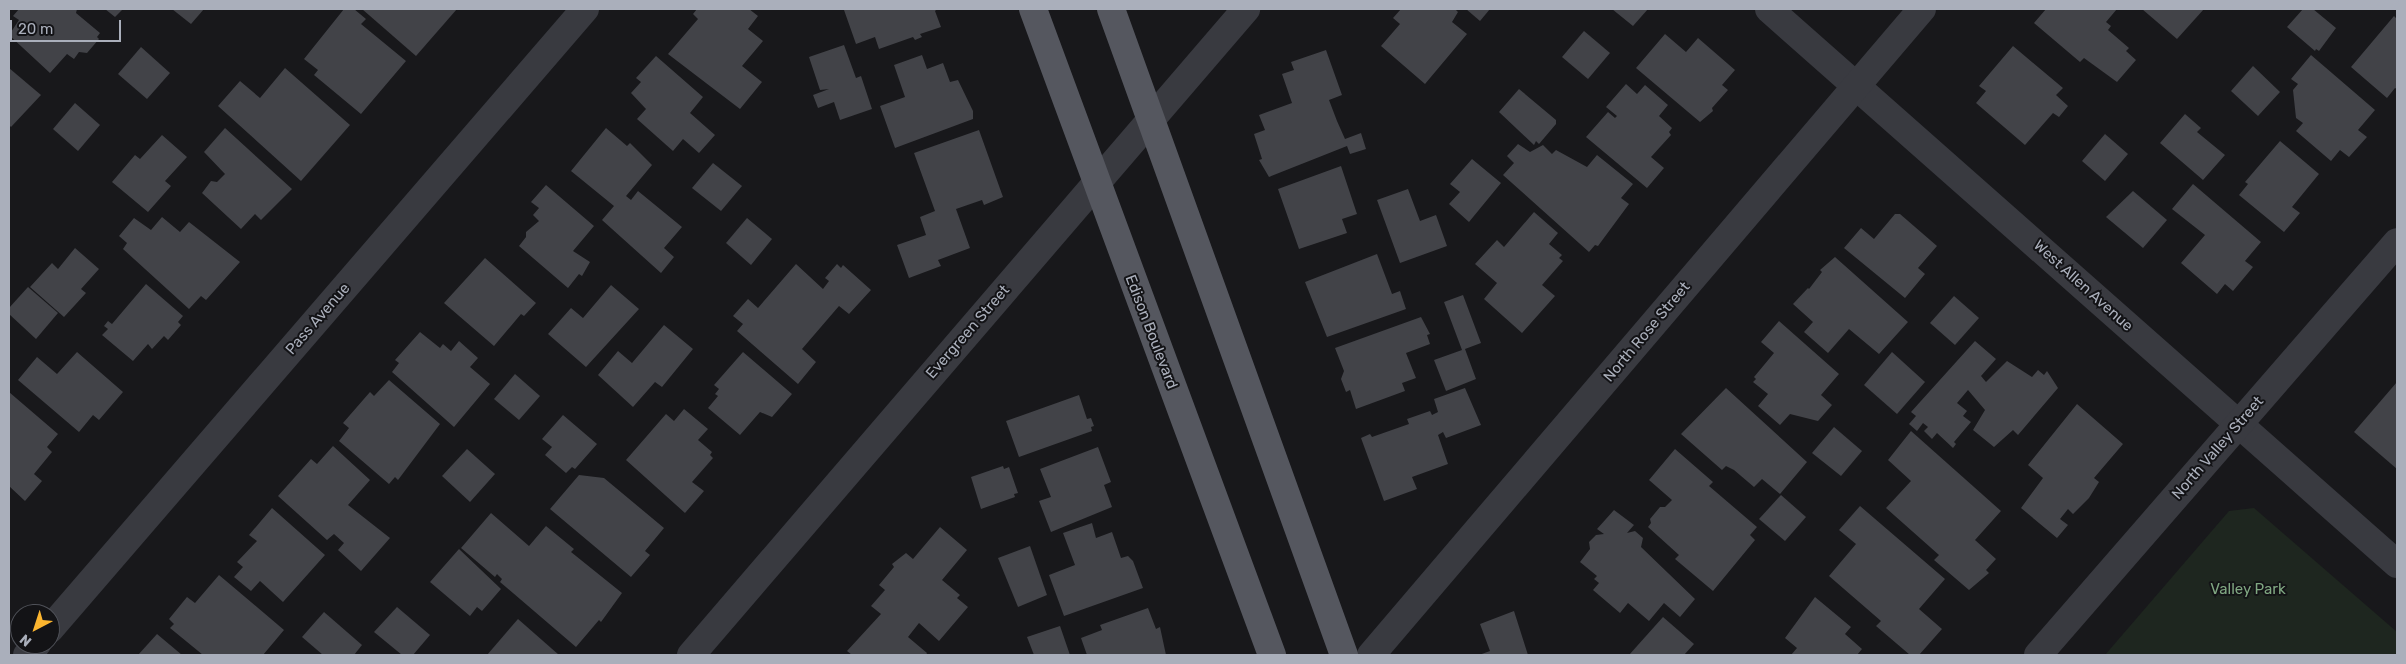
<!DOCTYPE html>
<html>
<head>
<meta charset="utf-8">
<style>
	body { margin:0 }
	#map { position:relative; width:2406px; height:664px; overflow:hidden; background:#18181b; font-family:Rubik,sans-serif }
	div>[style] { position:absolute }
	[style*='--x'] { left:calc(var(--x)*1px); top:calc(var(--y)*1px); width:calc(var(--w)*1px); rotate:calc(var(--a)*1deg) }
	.green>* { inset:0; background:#1e261f }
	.building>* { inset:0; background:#424348 }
	.minor>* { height:28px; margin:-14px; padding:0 14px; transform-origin:14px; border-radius:14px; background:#393a40 }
	.major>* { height:28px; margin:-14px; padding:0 14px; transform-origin:14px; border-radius:14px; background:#55575f }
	span { translate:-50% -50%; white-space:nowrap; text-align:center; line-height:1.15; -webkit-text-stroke:4px #131316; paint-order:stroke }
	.street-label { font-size:15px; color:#aaafbb }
	.park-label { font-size:15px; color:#80a782 }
	.frame { position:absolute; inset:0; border:10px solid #aaafbb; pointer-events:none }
	.north { position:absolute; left:10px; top:604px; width:50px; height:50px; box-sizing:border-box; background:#131316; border:1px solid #4f5158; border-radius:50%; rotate:220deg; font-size:14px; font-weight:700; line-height:20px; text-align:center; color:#aaafbb }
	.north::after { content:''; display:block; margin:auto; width:18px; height:22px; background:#fcb52f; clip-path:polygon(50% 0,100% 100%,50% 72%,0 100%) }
	.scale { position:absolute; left:10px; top:20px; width:111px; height:22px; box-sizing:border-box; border:2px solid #aaafbb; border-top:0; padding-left:6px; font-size:15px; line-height:18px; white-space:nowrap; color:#aaafbb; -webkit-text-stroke:4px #131316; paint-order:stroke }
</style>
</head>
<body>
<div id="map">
	<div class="green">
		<i style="clip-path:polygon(2254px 508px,2397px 632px,2397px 655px,2105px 655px,2229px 511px)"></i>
	</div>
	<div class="building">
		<i style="clip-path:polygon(19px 9px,77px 9px,76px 13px,100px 33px,97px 37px,99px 39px,87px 53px,79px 52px,74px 59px,67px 54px,50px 73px,9px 35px,19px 20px,13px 16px)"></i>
		<i style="clip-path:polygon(105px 9px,123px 9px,115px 17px)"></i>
		<i style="clip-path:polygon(172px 9px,204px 9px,191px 24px)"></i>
		<i style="clip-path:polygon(344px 9px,354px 9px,366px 19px,361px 24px,406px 61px,361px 114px,314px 75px,318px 70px,304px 59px)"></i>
		<i style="clip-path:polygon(362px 9px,457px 9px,416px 56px)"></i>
		<i style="clip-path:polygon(697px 9px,749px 9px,758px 16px,748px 29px,763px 41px,742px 66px,762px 82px,740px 109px,668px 54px,698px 19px,693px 14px)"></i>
		<i style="clip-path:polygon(937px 9px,935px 11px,941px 27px,920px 34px,922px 37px,915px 40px,913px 37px,879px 49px,875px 37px,856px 44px,844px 10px)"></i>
		<i style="clip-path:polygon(1401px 9px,1455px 9px,1458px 12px,1452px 22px,1467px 34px,1425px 84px,1381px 46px,1400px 24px,1393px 18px)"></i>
		<i style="clip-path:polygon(1466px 9px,1490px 9px,1480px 21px)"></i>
		<i style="clip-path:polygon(1612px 9px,1648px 9px,1633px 26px)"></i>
		<i style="clip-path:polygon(2046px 9px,2117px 9px,2106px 22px,2111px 26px,2108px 30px,2129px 48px,2126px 51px,2136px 60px,2117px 82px,2084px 58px,2080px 62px,2034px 23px)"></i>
		<i style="clip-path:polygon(2142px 9px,2204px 9px,2177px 39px)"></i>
		<i style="clip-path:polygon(2303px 9px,2313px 9px,2336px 28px,2319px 51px,2316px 49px,2315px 51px,2287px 27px)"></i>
		<i style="clip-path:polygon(2394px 16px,2397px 19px,2397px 89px,2395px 88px,2387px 98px,2351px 67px)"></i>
		<i style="clip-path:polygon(1584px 31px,1610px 53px,1588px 79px,1562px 57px)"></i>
		<i style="clip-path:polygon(1665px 34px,1686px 52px,1698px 38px,1735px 70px,1722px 85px,1728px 90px,1712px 108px,1713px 111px,1700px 122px,1636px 68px)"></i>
		<i style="clip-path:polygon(844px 45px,856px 78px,861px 76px,872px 109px,840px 120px,834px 102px,818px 108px,813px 95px,829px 89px,820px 90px,809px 57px)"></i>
		<i style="clip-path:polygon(2013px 46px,2063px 88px,2056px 95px,2068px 106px,2059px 117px,2053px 113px,2025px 145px,1976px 103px,1986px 91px,1979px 86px)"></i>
		<i style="clip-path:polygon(141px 47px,170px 73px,147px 99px,118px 74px)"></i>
		<i style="clip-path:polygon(1326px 50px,1342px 95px,1329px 100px,1337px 121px,1345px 139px,1361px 133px,1366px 149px,1350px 154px,1347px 146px,1269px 177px,1259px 160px,1262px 159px,1254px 134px,1265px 130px,1259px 115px,1292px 103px,1282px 74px,1294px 70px,1291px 62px)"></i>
		<i style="clip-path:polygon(922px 55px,927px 69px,943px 63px,950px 82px,958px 80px,973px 111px,973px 119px,895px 148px,880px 106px,905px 97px,894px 65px)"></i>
		<i style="clip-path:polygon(2311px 55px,2375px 110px,2358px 130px,2367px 137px,2349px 157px,2340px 150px,2331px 161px,2296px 131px,2303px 123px,2296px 118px,2293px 90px,2298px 84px,2291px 79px)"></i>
		<i style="clip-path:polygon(656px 56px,703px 97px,690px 113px,715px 135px,699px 153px,683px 139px,673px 151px,637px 119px,646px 109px,631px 93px,641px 82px,636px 78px)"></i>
		<i style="clip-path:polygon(2253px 66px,2280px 92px,2258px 116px,2231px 91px)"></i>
		<i style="clip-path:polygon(9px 68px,41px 95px,11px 127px,9px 125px)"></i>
		<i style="clip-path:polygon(285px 68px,350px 125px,301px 181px,218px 106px,240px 81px,260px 98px)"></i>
		<i style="clip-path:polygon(1626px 84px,1637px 94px,1645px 85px,1668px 105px,1659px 116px,1672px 128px,1669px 132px,1671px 135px,1651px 157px,1664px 168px,1647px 188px,1586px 137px,1608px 112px,1615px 118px,1617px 116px,1606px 107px)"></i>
		<i style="clip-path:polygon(1519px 89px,1556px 120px,1556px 124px,1539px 144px,1536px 141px,1534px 145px,1499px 112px)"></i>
		<i style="clip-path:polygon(75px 103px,100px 125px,78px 151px,53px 129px)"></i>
		<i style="clip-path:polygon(2185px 114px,2201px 128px,2197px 132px,2225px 155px,2203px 180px,2160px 143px)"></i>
		<i style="clip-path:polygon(225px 128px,292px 189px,261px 220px,255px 214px,241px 229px,202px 193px,211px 181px,217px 182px,225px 174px,204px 152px)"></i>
		<i style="clip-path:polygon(606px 128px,627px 146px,630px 143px,652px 165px,626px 196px,631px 200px,638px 191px,682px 227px,664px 248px,674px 257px,661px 273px,602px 220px,614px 206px,571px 171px)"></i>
		<i style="clip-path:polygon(979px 130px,1003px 197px,984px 205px,982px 200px,956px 209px,970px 248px,938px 260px,941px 266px,909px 278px,897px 245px,926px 235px,920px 217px,935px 211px,914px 153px)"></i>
		<i style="clip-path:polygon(2105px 134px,2128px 154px,2105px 181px,2082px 161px)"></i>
		<i style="clip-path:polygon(162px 135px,187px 157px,165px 181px,171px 186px,148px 212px,112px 182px,135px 155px,140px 159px)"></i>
		<i style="clip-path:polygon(2280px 141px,2319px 174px,2292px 207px,2300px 213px,2284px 232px,2239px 195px,2248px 184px,2245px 182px)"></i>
		<i style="clip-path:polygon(1518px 144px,1530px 152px,1543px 145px,1552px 154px,1556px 150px,1587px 167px,1597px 155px,1633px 184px,1621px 198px,1629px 204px,1598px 246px,1595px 245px,1589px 252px,1503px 175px,1514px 163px,1507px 156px)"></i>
		<i style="clip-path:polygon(1472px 159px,1501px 183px,1469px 222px,1449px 204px,1460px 192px,1450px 184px)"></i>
		<i style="clip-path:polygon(713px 163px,742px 186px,721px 211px,692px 188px)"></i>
		<i style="clip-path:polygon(1341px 166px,1357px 214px,1342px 219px,1347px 233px,1299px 249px,1278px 189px)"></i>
		<i style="clip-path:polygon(2193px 184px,2261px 242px,2245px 261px,2253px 267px,2233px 291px,2225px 284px,2217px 294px,2181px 263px,2205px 235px,2172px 209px)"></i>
		<i style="clip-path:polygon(546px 185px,594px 226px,573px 251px,590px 262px,582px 276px,579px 274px,568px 288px,519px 246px,526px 237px,526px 232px,539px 221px,533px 215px,539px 208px,531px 202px)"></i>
		<i style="clip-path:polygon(1408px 189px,1420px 221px,1436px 215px,1447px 246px,1400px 263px,1377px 200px)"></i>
		<i style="clip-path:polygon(2133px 191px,2167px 220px,2143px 248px,2106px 217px)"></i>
		<i style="clip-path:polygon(1534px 212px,1558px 233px,1549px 244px,1562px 255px,1559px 258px,1563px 261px,1542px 285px,1555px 296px,1522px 333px,1484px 299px,1497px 283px,1475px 264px,1497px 240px,1504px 247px)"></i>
		<i style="clip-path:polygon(1895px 214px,1900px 214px,1937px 246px,1918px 268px,1925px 274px,1905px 298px,1844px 248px,1861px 228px,1874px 239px)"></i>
		<i style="clip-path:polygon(162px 217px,180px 232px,189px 222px,240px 262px,206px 300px,201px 296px,189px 309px,123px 249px,127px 243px,119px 236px,134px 218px,151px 230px)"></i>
		<i style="clip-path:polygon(747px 218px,772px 239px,751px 265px,726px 243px)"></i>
		<i style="clip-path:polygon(75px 248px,99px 269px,81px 289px,86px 293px,64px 317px,30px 287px,52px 263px,58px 269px)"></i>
		<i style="clip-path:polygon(1377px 254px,1392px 294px,1400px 291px,1406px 309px,1327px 337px,1305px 282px)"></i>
		<i style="clip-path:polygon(1835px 257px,1908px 322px,1879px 354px,1849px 329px,1828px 353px,1804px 332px,1813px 322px,1793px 304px,1808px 288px,1809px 289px,1822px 272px,1820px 270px)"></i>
		<i style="clip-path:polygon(485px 258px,536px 303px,524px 316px,521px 314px,494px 346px,444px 303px)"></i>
		<i style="clip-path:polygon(796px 264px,823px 289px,829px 281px,825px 278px,837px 264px,841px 268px,843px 265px,871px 290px,849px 314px,839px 306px,802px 349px,816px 362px,798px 384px,737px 331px,743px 324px,733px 316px,748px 299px,758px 308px)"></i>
		<i style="clip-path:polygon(146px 284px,183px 316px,178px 322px,181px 325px,168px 340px,164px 336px,152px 349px,148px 344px,133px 361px,102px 335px,108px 329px,104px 326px,108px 321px,112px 324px)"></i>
		<i style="clip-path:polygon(611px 285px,639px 309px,586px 367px,548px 334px,571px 308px,583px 318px)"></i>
		<i style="clip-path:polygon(28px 287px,58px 313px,36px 339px,9px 314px,9px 308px)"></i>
		<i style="clip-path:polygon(1463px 295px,1481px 343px,1465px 349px,1476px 379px,1446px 391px,1434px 360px,1462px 350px,1444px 302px)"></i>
		<i style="clip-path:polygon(1954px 296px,1979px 318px,1955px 345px,1930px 323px)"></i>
		<i style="clip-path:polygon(1421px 317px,1430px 334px,1427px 335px,1430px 344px,1406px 353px,1416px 378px,1402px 383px,1405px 391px,1356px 409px,1350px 390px,1346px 392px,1341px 379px,1344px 371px,1335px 348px)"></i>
		<i style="clip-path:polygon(1779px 321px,1839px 374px,1821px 395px,1832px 405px,1818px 421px,1790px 414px,1780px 425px,1758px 406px,1768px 394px,1753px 382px,1756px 379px,1754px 377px,1774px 353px,1761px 342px)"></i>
		<i style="clip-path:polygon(664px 325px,693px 349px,662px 387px,655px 382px,633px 407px,598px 375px,618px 351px,632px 363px)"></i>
		<i style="clip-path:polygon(420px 332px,440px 348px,443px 344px,451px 351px,459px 341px,478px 358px,470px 367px,490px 384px,454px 427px,392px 372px,399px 363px,395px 360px)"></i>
		<i style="clip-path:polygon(1975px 341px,1996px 359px,1981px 376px,1986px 382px,2007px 361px,2032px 377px,2038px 370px,2044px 375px,2047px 371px,2058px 388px,2018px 435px,2013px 430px,1994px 447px,1973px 430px,1985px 410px,1968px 390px,1957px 403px,1967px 411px,1963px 416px,1971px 422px,1954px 442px,1956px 444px,1953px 448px,1937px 433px,1932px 439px,1924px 431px,1928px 427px,1923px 423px,1917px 431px,1909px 424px,1916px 416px,1911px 412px)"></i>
		<i style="clip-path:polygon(77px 352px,123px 392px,99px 420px,93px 415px,79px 432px,18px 380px,37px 357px,57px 374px)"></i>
		<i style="clip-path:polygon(743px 352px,792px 394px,772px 417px,760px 412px,740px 435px,708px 408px,718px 396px,715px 394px,719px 389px,714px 385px)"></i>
		<i style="clip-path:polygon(1892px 352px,1925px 382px,1897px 414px,1864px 385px)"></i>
		<i style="clip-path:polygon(515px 374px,540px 396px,519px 420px,494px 399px)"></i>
		<i style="clip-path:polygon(389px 380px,440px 424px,398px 480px,395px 477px,389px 484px,339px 441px,349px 428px,343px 423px,370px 392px,374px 396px)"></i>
		<i style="clip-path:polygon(2397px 382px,2397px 469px,2354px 432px)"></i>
		<i style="clip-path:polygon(1465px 388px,1481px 425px,1446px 438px,1443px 432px,1438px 435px,1448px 464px,1412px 477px,1417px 489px,1384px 501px,1361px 438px,1370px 434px,1372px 437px,1409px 424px,1407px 419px,1430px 411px,1432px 415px,1438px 412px,1434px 399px)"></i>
		<i style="clip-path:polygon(1726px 388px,1807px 462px,1780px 494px,1762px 479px,1754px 487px,1734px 470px,1726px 466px,1722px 470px,1681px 434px)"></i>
		<i style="clip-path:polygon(9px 392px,58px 434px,47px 447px,52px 452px,34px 474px,42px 481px,25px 501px,9px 486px)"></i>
		<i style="clip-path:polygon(1079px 395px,1087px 419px,1091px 418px,1094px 426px,1091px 427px,1092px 431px,1019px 457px,1006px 421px)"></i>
		<i style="clip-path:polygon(2077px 404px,2123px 444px,2094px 478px,2099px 482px,2089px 498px,2073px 514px,2068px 509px,2060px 519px,2068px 525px,2057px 538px,2021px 508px,2043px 478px,2028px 465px)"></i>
		<i style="clip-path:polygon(684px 409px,708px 429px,698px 440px,712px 452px,710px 455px,713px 458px,692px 482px,704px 491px,685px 513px,626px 460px,666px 414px,674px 421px)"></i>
		<i style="clip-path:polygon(563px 415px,597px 444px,575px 469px,572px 467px,566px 473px,545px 455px,552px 447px,542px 439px)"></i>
		<i style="clip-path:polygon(1834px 427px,1862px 451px,1841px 476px,1812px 453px)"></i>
		<i style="clip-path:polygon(1911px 431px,2001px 511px,1975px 540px,1996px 559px,1986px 570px,1989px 573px,1969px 590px,1934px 560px,1939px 555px,1886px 508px,1911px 481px,1888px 460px)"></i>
		<i style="clip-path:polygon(333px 446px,370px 480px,348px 505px,390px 538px,361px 571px,338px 550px,344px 543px,334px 534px,327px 540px,278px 496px,311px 459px,317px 464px)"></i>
		<i style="clip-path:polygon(1098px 447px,1111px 482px,1104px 485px,1112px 507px,1051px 532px,1039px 501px,1051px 497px,1040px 469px)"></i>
		<i style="clip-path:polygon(467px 449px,495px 474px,470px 502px,442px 476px)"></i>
		<i style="clip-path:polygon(1675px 449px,1713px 482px,1709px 486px,1757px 527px,1750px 535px,1755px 540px,1713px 591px,1675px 559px,1679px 555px,1648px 527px,1651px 523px,1650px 519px,1660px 507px,1665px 507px,1672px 500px,1649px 480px)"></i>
		<i style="clip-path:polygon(1003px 466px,1004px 469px,1009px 467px,1018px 493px,1014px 494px,1015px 497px,981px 509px,971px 477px)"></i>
		<i style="clip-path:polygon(579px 475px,604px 478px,664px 528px,645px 551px,650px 555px,631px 577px,550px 509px)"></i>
		<i style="clip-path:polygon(1781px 495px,1806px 517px,1785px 541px,1759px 519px)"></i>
		<i style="clip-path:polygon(1860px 506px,1945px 579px,1919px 609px,1942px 629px,1919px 655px,1910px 655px,1876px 626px,1881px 621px,1829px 576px,1856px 544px,1839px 530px)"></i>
		<i style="clip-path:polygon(272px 508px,325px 555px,283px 602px,260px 581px,251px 591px,234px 577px,243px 567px,237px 562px,257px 541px,249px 535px)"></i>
		<i style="clip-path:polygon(1614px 510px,1634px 525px,1627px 533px,1635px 531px,1643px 538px,1641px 547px,1695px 599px,1680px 617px,1664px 603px,1649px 621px,1628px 603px,1620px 613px,1593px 590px,1599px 583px,1594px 579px,1597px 576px,1580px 562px,1590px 549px,1589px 542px,1596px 535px,1604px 534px,1597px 529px)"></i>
		<i style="clip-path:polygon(491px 513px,529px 546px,546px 526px,574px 549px,571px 552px,622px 593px,601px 622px,599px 620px,576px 647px,500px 582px,502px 579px,497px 574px,495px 577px,461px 548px)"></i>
		<i style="clip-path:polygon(1092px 523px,1096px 538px,1112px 532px,1121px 558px,1128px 556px,1133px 561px,1143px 588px,1064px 616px,1049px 575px,1075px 565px,1063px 533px)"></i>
		<i style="clip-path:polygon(940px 527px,967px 550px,942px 580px,960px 595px,957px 598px,968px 607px,939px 641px,919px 623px,908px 637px,927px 653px,926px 655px,852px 655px,847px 651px,881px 614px,871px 606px,885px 590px,879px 585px,894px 567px,892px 564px,906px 553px,913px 559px)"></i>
		<i style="clip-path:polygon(1030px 546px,1047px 595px,1018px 607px,998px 558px)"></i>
		<i style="clip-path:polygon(459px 549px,501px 589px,482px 611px,477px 607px,470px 616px,430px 582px)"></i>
		<i style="clip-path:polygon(219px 575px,284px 630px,263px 655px,203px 655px,170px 628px,174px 624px,169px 619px,187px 597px,195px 603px)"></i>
		<i style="clip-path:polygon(1815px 597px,1851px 627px,1845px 634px,1862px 649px,1857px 655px,1791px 655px,1797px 648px,1785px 638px)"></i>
		<i style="clip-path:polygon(397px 607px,430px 635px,413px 655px,402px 655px,374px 632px)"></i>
		<i style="clip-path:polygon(1148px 608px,1156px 629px,1160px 627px,1166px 655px,1087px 655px,1081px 638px,1102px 630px,1100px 625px)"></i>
		<i style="clip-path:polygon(1514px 611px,1528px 655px,1479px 655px,1490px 651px,1480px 624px)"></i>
		<i style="clip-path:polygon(324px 612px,362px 645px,354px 655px,323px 655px,302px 637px)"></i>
		<i style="clip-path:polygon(1663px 617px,1694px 644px,1684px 655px,1629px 655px)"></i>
		<i style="clip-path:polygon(518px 619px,559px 655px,487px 655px)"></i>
		<i style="clip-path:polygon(1060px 626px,1070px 655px,1034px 655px,1027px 637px)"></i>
		<i style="clip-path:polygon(157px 634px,182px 655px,138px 655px)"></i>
	</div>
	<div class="minor">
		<i style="--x:1769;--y:9;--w:838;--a:41.47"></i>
		<i style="--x:50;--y:629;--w:819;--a:-49.21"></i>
		<i style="--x:27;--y:655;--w:15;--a:-48"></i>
		<i style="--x:691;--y:655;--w:852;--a:-49.33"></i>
		<i style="--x:1371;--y:655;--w:849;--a:-49.54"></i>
		<i style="--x:2038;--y:655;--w:547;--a:-49"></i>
	</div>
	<div class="major">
		<i style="--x:1033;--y:9;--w:689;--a:69.7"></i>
		<i style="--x:1111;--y:9;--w:687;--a:70.17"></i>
	</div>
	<div class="street-label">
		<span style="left:2083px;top:286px;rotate:42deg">West Allen Avenue</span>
		<span style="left:318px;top:319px;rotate:-49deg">Pass Avenue</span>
		<span style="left:968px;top:332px;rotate:-49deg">Evergreen Street</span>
		<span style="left:1151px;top:332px;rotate:69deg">Edison Boulevard</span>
		<span style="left:1647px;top:332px;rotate:-50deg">North Rose Street</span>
		<span style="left:2218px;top:448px;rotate:-49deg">North Valley Street</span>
	</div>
	<div class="park-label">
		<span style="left:2248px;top:590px">Valley Park</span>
	</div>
	<div class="frame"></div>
	<div class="north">N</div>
	<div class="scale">20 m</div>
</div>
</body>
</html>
